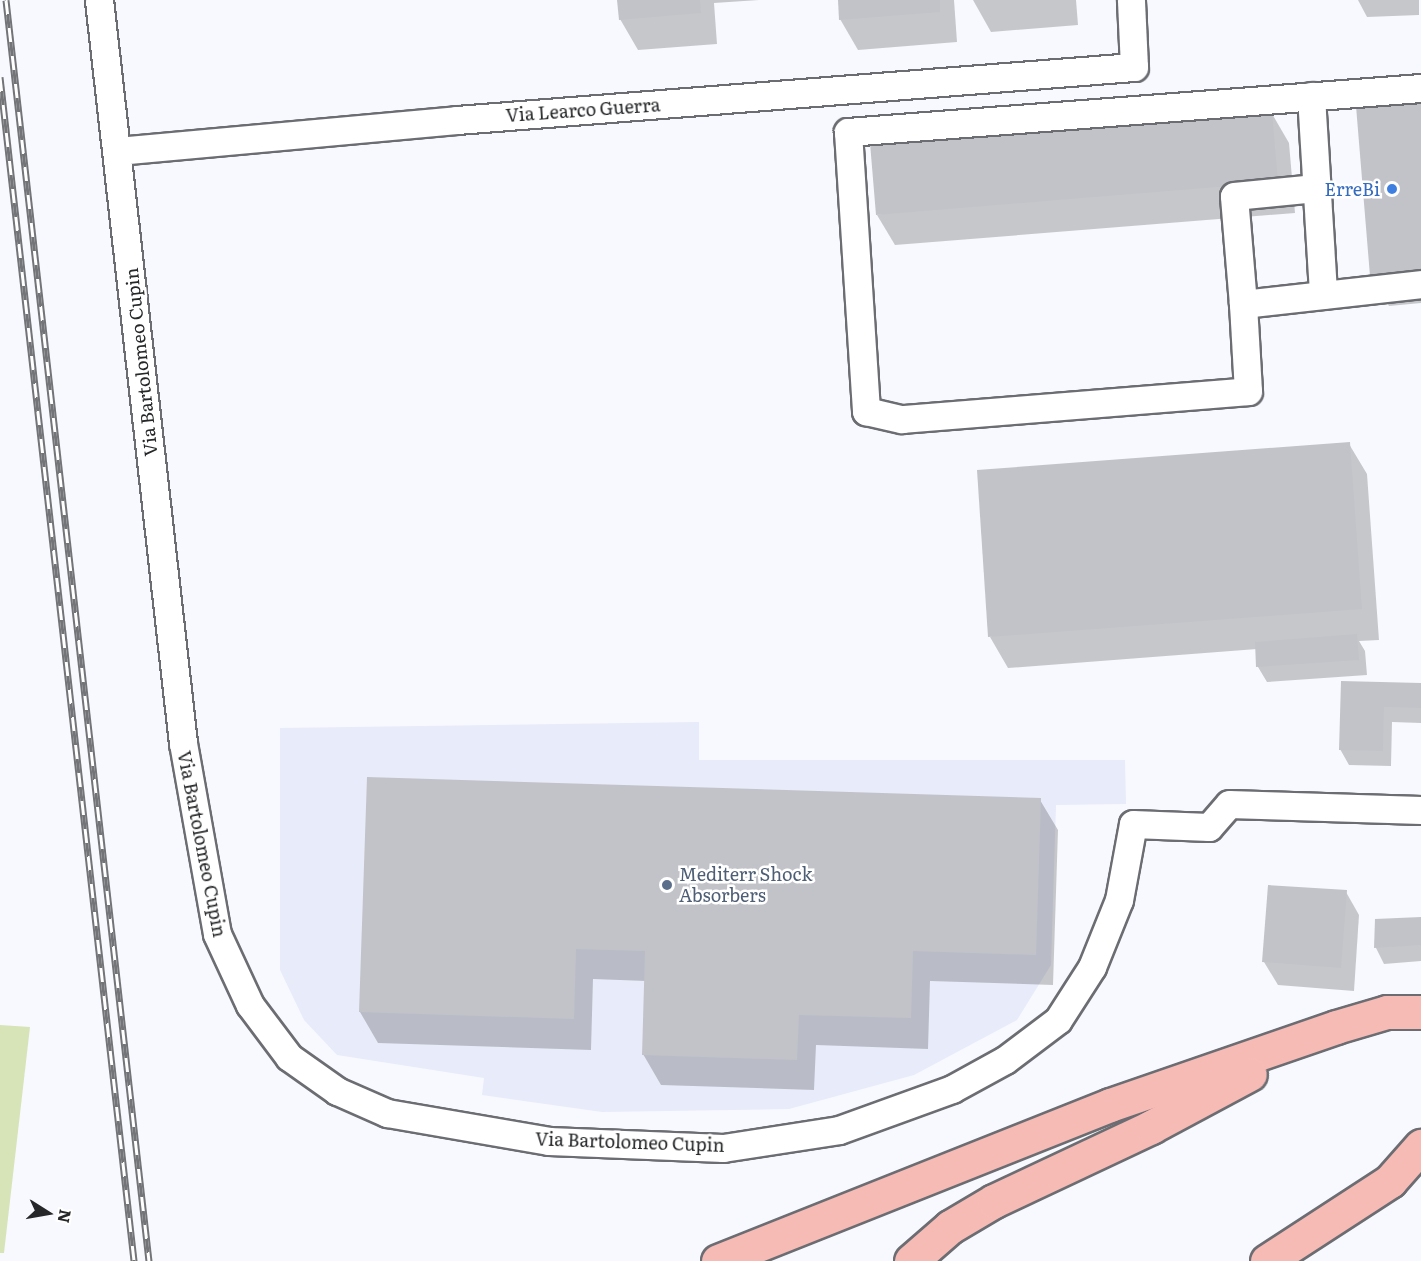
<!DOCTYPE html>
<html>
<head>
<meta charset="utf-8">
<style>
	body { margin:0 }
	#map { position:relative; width:1421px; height:1261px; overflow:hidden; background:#f8f9fe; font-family:Literata,serif }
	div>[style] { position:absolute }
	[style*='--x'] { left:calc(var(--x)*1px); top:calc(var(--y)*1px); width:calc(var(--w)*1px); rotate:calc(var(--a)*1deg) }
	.built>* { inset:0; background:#e8ebf9 }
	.green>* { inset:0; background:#d7e4b8 }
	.shadow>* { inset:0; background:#0003 }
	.building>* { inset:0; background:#c2c3c9 }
	.roads { filter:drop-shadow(2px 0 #6c6d72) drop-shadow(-2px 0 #6c6d72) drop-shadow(0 2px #6c6d72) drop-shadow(0 -2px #6c6d72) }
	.minor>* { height:27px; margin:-13.5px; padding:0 13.5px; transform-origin:13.5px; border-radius:13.5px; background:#fff }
	.highway>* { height:33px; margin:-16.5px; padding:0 16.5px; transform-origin:16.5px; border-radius:16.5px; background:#f7bbb6 }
	.rail>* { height:7px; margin-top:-3.5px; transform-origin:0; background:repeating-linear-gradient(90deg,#fff 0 14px,#737477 0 28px); box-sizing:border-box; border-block:2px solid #737477 }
	.dots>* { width:16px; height:16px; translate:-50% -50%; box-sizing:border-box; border:3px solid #fff; border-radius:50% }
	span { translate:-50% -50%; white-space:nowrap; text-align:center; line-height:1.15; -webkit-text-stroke:5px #fff; paint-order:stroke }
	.street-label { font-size:18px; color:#262729 }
	.shop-label { font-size:18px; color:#366cbe }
	.right { translate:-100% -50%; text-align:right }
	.service-label { font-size:18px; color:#4e5e75 }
	.left { translate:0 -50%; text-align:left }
	.north { position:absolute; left:18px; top:1183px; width:60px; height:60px; -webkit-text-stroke:4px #fff; paint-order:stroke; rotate:101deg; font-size:16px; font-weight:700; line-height:24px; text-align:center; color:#262729 }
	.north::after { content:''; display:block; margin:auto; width:21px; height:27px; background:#262729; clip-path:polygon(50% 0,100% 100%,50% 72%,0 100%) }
</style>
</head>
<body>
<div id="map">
	<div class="built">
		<i style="clip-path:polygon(699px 722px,699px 760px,1125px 760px,1126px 804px,1056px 805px,1051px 965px,1017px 1020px,914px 1075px,789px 1109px,602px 1112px,482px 1095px,484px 1078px,337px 1055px,304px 1020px,280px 970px,280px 728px)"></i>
	</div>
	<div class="green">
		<i style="clip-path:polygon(0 1025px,30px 1027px,4px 1253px,0 1253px)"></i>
	</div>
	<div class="shadow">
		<i style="clip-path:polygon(619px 0,759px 0,714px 3px,717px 44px,638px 50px,620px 19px)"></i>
		<i style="clip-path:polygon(839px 0,954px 0,957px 42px,858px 50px,840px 19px)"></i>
		<i style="clip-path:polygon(1076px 0,1078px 25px,991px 32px,973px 0)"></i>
		<i style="clip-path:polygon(1358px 0,1419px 0,1419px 15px,1367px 17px)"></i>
		<i style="clip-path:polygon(1421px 102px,1421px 303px,1389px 306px,1371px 275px)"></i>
		<i style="clip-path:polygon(1271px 112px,1289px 143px,1295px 213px,895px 245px,877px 215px)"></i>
		<i style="clip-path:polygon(1349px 444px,1367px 474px,1379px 640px,1359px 641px,1365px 651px,1367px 675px,1267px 682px,1258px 667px,1257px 649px,1008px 668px,990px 637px)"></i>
		<i style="clip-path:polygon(1342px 682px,1421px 684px,1421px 723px,1392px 722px,1391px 766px,1349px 765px,1340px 749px)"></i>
		<i style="clip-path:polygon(1040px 800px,1058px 830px,1053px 985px,930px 981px,928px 1049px,816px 1045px,814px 1090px,661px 1085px,643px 1054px,646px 981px,593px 979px,591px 1050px,378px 1043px,360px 1012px)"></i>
		<i style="clip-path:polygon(1346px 892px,1359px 915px,1354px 991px,1278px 985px,1264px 962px)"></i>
		<i style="clip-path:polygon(1421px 918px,1421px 961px,1384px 964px,1376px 948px,1376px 920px)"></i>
	</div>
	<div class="building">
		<i style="clip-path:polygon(617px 0,700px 0,701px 13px,619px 20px)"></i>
		<i style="clip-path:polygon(838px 0,940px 0,940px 12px,839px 20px)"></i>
		<i style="clip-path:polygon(1421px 101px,1421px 272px,1370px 276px,1356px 106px)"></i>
		<i style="clip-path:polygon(1272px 111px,1278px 182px,876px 215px,870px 143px)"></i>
		<i style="clip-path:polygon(1350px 442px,1362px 609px,988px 637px,977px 470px)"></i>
		<i style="clip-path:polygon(1357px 634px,1359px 660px,1256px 667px,1255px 642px)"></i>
		<i style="clip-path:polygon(1341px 681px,1421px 683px,1421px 708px,1384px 707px,1383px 751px,1339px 750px)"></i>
		<i style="clip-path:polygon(367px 777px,1041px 798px,1036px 955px,913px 951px,911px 1018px,799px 1015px,797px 1060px,642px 1055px,645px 951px,576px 949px,574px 1019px,359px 1012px)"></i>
		<i style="clip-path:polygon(1268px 885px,1347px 890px,1341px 968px,1262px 962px)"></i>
		<i style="clip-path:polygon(1421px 917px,1421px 945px,1374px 948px,1375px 919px)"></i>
	</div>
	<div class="roads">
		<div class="minor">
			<i style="--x:99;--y:0;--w:748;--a:83.55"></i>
			<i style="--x:183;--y:743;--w:194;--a:79.9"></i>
			<i style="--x:217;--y:934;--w:78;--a:65.1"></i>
			<i style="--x:250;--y:1005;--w:65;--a:53.1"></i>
			<i style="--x:289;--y:1057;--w:59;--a:35.3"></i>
			<i style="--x:337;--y:1091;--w:55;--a:23.7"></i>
			<i style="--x:387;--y:1113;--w:164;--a:9.8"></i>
			<i style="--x:549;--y:1141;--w:174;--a:2.3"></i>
			<i style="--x:723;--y:1148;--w:117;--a:-8.8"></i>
			<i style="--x:839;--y:1130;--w:120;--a:-19.9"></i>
			<i style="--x:952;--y:1089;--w:60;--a:-28.7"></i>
			<i style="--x:1005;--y:1060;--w:66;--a:-37"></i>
			<i style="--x:1058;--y:1020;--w:63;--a:-57.3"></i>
			<i style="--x:1092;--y:967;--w:72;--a:-68.1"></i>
			<i style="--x:1119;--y:900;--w:77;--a:-79.6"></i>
			<i style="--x:1133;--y:824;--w:76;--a:2.3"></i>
			<i style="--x:1209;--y:827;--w:30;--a:-49"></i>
			<i style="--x:1229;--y:804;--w:192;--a:1.8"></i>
			<i style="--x:1421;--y:88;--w:575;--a:175.61"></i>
			<i style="--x:848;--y:132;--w:280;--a:86.3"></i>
			<i style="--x:866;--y:411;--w:37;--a:13"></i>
			<i style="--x:902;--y:419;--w:347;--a:-4.6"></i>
			<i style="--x:1248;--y:391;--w:87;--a:-93.3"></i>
			<i style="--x:1243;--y:304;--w:179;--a:-6.4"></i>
			<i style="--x:1311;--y:96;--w:199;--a:86.5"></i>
			<i style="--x:117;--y:151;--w:341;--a:-5.2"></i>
			<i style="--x:457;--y:120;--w:679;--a:-4.48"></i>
			<i style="--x:1134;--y:67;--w:67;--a:-92.6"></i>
			<i style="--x:1243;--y:304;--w:108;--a:-94.8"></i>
			<i style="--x:1234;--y:196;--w:82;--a:-5.6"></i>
		</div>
		<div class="highway">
			<i style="--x:718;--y:1261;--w:422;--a:-21.7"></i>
			<i style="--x:1110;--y:1105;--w:239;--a:-19"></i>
			<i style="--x:1336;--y:1027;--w:53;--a:-16.4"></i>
			<i style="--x:1387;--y:1012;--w:34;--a:0"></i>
			<i style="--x:911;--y:1261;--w:52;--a:-41.1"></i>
			<i style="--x:950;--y:1227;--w:51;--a:-30.6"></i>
			<i style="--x:994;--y:1201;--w:174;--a:-25.2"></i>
			<i style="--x:1151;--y:1127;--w:112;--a:-28.2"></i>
			<i style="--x:1267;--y:1261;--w:147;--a:-33"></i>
			<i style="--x:1390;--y:1181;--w:47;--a:-48.5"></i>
		</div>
	</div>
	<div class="rail">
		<i style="--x:6;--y:0;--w:1269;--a:83.53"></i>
		<i style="--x:0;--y:77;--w:1192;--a:83.54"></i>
	</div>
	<div class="dots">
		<i style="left:1392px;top:189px;background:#3f7fe0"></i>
		<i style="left:667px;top:885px;background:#5c6f8a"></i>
	</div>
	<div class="street-label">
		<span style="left:583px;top:110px;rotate:-4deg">Via Learco Guerra</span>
		<span style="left:141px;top:362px;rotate:-96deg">Via Bartolomeo Cupin</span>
		<span style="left:202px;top:844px;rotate:79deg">Via Bartolomeo Cupin</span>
		<span style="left:630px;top:1142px;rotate:2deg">Via Bartolomeo Cupin</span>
	</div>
	<div class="shop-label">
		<span class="right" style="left:1380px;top:189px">ErreBi</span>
	</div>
	<div class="service-label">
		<span class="left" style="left:679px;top:885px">Mediterr Shock<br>Absorbers</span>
	</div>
	<div class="north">N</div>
</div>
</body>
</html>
